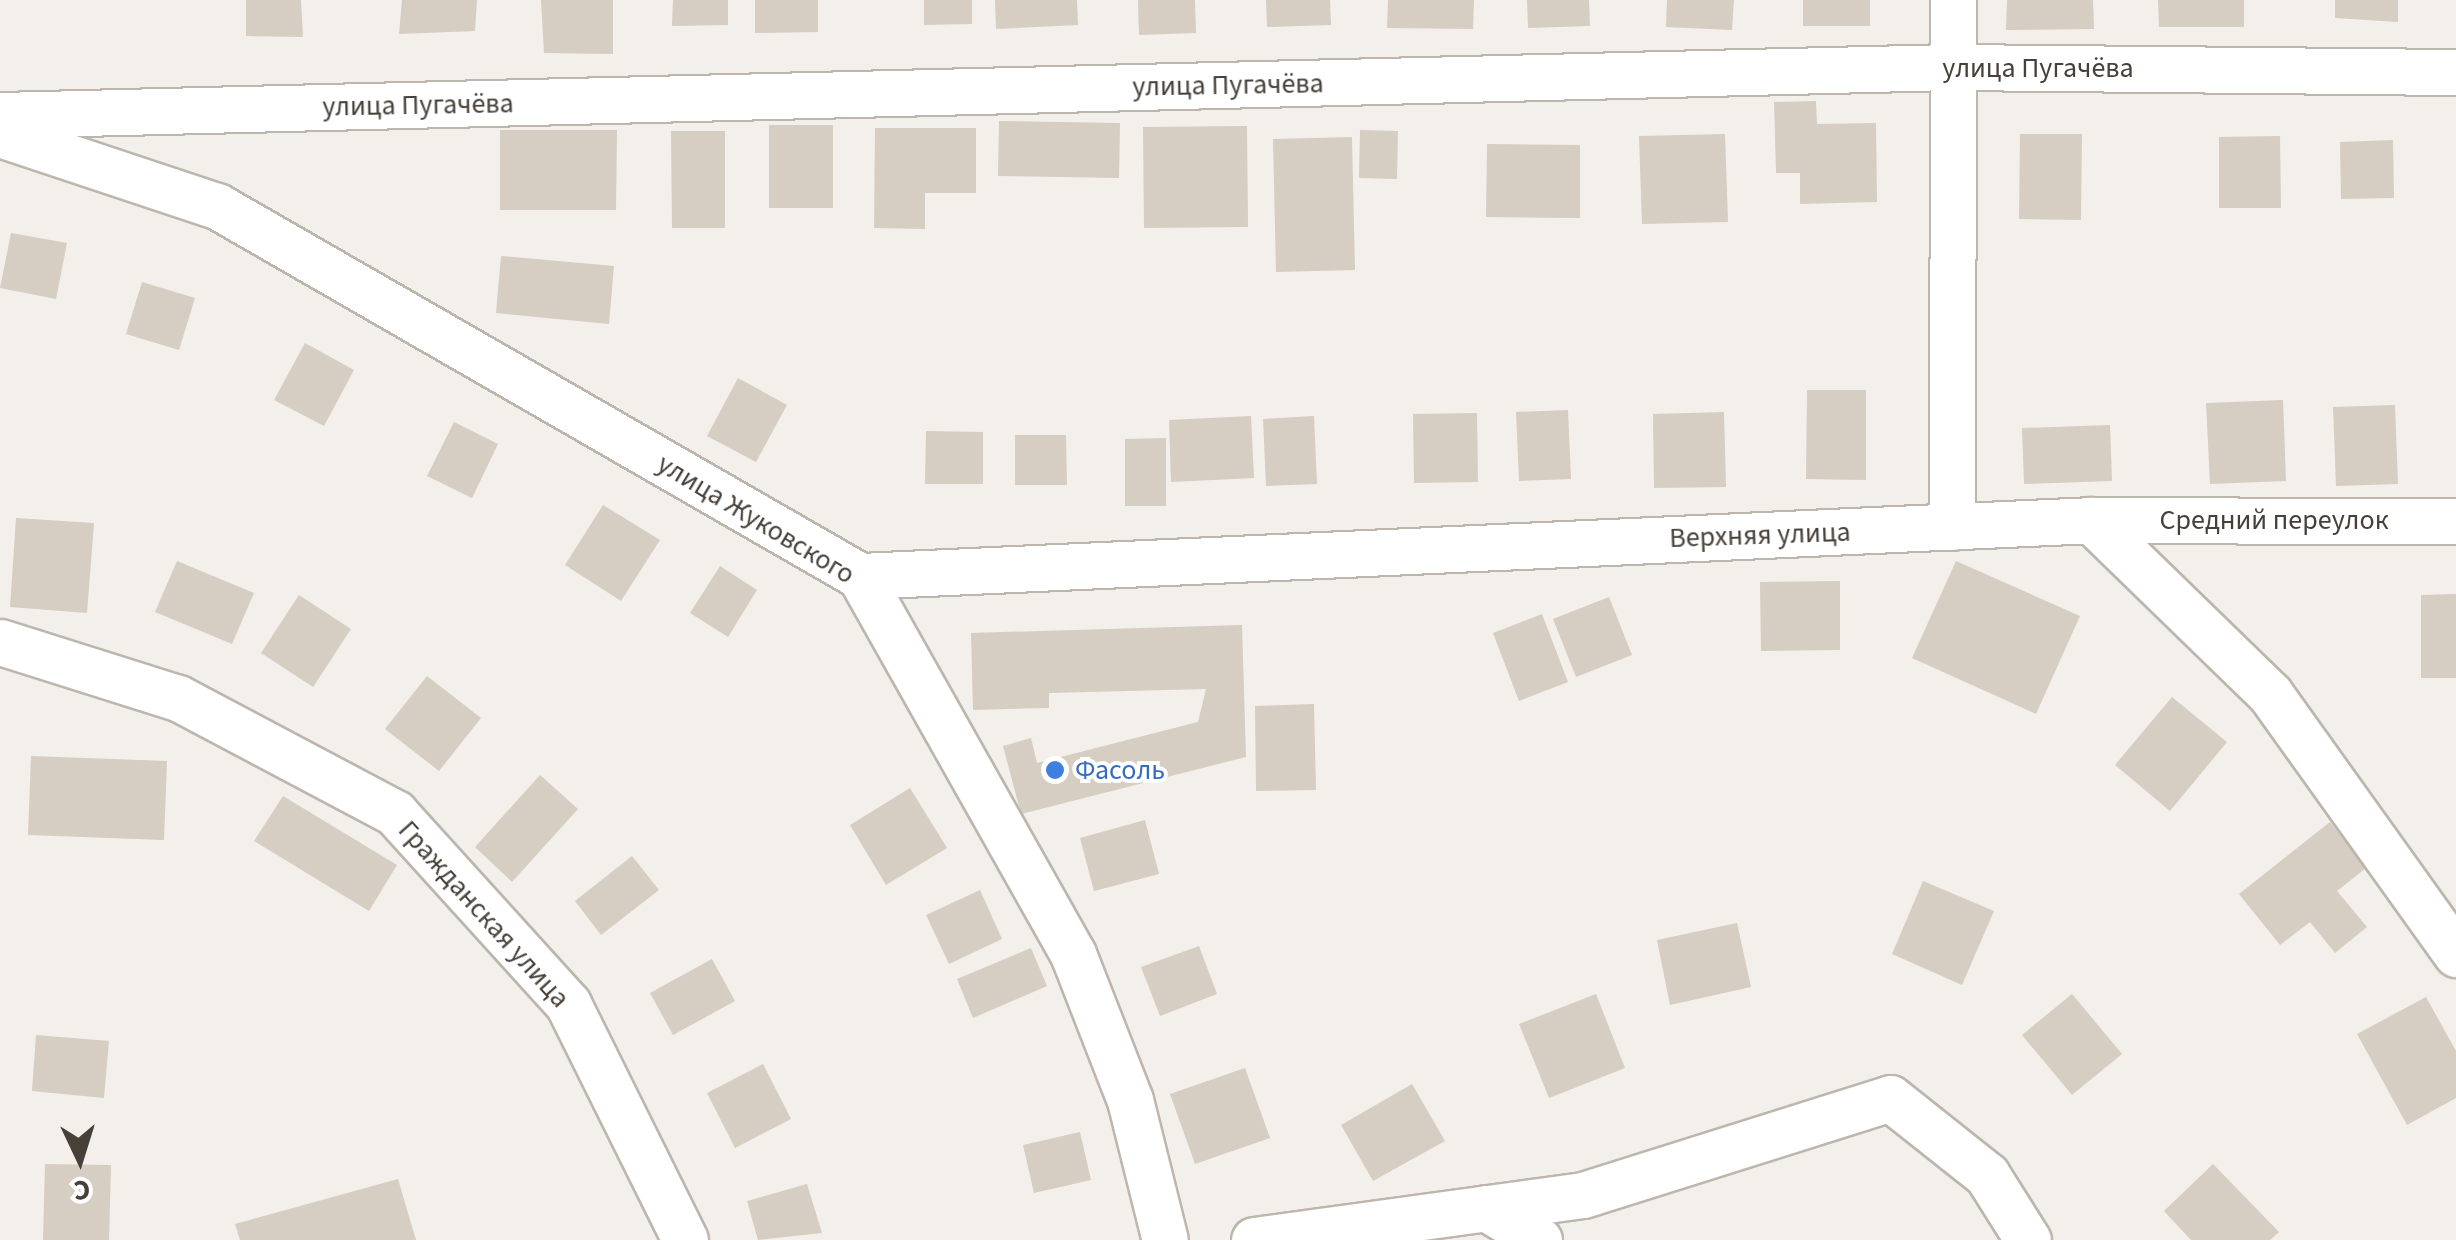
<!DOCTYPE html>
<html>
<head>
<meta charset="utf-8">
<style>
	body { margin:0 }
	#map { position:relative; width:2456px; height:1240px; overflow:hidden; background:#f3efea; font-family:"Source Sans 3",sans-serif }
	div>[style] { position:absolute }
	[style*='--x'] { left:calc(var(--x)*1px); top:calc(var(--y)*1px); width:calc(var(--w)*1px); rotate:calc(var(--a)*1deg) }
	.building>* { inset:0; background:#d6cdc3 }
	.roads { filter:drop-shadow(2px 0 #bdb6ad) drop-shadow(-2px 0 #bdb6ad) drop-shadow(0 2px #bdb6ad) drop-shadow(0 -2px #bdb6ad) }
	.street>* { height:45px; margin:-22.5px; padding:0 22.5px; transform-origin:22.5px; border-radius:22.5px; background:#fff }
	.dots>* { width:28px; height:28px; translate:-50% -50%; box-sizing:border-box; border:5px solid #fff; border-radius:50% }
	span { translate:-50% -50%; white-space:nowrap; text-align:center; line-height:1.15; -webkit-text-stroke:8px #fff; paint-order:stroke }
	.street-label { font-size:28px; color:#464039 }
	.shop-label { font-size:28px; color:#366cbe }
	.left { translate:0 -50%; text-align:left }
	.north { position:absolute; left:30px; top:1110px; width:100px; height:100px; -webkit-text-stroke:8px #fff; paint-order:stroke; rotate:176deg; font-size:28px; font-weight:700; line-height:40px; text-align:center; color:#464039 }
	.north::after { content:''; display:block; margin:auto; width:35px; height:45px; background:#464039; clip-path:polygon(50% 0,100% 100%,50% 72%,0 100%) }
</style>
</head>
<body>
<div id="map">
	<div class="building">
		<i style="clip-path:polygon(246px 0,301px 0,303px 37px,246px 36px)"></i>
		<i style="clip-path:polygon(402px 0,477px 0,475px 31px,399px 34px)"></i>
		<i style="clip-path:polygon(541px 0,613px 0,613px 54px,544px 53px)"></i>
		<i style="clip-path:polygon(673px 0,728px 0,728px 25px,672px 26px)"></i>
		<i style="clip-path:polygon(755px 0,818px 0,818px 32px,755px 33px)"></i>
		<i style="clip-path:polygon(924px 0,972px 0,972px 24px,924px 25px)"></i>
		<i style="clip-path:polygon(995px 0,1077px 0,1078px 25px,996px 29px)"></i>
		<i style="clip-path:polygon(1138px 0,1195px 0,1196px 33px,1139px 35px)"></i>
		<i style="clip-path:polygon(1266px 0,1330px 0,1331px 25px,1267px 27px)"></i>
		<i style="clip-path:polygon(1388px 0,1474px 0,1473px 29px,1387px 28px)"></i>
		<i style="clip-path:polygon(1527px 0,1589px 0,1590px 26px,1528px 28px)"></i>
		<i style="clip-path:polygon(1667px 0,1734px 0,1732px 30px,1666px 27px)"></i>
		<i style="clip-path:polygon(1803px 0,1870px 0,1870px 26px,1803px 26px)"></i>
		<i style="clip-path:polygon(2007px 0,2093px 0,2094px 29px,2006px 30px)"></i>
		<i style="clip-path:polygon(2158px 0,2244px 0,2244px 27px,2159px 27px)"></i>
		<i style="clip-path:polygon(2335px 0,2398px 0,2398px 22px,2335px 18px)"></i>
		<i style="clip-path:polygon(1816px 101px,1817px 124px,1876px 123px,1877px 202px,1800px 204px,1800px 173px,1776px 173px,1774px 102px)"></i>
		<i style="clip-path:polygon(999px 121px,1120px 123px,1119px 178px,998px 176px)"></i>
		<i style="clip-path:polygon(769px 125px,833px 125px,833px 208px,769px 208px)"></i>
		<i style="clip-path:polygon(1247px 126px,1248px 227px,1144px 228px,1143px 127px)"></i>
		<i style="clip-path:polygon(875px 128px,976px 128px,976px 193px,925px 193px,925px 229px,874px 228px)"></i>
		<i style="clip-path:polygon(500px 130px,617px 130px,616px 210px,500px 210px)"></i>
		<i style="clip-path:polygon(1360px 130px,1398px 131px,1397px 179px,1359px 178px)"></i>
		<i style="clip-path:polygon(671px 131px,725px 131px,725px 228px,672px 228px)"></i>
		<i style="clip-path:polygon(1725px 134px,1728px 222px,1642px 224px,1639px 136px)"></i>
		<i style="clip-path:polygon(2020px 134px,2082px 134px,2081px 220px,2019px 219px)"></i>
		<i style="clip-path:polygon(2280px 136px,2281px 208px,2219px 208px,2219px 137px)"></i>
		<i style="clip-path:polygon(1352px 137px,1355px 270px,1276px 272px,1273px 139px)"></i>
		<i style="clip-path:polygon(2393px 140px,2394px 198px,2341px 199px,2340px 142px)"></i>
		<i style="clip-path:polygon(1487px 144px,1580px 145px,1580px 218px,1486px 217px)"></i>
		<i style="clip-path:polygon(11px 233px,67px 243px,56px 299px,0 288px)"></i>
		<i style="clip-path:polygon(501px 256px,614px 266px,609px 324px,496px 313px)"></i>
		<i style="clip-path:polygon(142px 282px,195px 298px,179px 350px,126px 334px)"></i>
		<i style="clip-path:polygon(305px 343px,354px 370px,324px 426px,274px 400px)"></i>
		<i style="clip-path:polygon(738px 378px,787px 405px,756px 462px,707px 436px)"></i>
		<i style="clip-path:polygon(1807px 390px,1866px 390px,1866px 480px,1806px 479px)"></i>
		<i style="clip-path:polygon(2283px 400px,2286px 481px,2210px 484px,2206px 403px)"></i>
		<i style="clip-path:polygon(2395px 405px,2398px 484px,2336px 486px,2333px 407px)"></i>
		<i style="clip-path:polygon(1568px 410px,1571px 479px,1519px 481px,1516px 412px)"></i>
		<i style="clip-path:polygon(1724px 412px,1726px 487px,1654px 488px,1653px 414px)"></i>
		<i style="clip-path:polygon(1477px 413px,1478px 482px,1414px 483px,1413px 414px)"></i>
		<i style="clip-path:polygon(1251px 416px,1254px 478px,1171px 482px,1169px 420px)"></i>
		<i style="clip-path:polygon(1314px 416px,1317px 484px,1266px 486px,1263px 419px)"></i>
		<i style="clip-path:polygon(454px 422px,498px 444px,472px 498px,427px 476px)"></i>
		<i style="clip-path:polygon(2110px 425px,2112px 481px,2024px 484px,2022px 428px)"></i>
		<i style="clip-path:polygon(926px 431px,983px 432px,983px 484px,925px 484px)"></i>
		<i style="clip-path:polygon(1015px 435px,1066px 435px,1067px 485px,1015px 485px)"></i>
		<i style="clip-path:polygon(1166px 438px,1166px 506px,1125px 506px,1125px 439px)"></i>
		<i style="clip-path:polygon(603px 505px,660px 540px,621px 601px,565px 565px)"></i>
		<i style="clip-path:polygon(16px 518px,94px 523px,87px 613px,10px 607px)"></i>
		<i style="clip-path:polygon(177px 561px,254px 593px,232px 644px,155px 612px)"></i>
		<i style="clip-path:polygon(1956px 561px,2080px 616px,2036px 714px,1912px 658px)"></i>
		<i style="clip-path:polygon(720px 566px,757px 590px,728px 637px,690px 613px)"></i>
		<i style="clip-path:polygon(1840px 581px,1840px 650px,1761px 651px,1760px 582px)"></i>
		<i style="clip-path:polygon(2456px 594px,2456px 678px,2421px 678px,2421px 595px)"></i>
		<i style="clip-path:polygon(299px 595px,351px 629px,313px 687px,261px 653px)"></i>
		<i style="clip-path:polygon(1609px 597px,1632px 655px,1576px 677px,1553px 619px)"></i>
		<i style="clip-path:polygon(1542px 614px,1568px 682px,1519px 701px,1493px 633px)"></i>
		<i style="clip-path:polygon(1242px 625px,1246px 757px,1021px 814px,1003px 746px,1031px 738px,1037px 763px,1198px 722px,1206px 689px,1049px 693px,1049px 708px,973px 710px,971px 633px)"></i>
		<i style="clip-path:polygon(427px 676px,481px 718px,439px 771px,385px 729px)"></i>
		<i style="clip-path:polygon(2172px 697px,2227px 742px,2170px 811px,2115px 765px)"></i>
		<i style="clip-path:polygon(1314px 704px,1316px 790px,1256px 791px,1255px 706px)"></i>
		<i style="clip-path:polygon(31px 756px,167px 761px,164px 840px,28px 835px)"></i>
		<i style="clip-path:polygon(540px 775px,578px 809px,512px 882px,475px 847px)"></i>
		<i style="clip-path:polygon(910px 788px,947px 848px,886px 885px,850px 825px)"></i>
		<i style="clip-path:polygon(283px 796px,397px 865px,369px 911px,254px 841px)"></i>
		<i style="clip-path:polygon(1145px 820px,1159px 874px,1094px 891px,1080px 838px)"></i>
		<i style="clip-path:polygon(2330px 822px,2366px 868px,2337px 891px,2367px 927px,2335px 953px,2310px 922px,2280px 945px,2239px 894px)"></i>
		<i style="clip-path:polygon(632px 856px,659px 890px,601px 935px,575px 901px)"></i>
		<i style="clip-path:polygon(1923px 881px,1994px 911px,1962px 985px,1892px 954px)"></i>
		<i style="clip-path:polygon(980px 890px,1002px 939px,949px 964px,926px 915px)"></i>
		<i style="clip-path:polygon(1737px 923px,1751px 987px,1670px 1005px,1657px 940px)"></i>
		<i style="clip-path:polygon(1199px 946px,1217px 994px,1160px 1016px,1141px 967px)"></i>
		<i style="clip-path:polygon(1031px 948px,1047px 986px,973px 1018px,957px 979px)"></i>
		<i style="clip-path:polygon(712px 959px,735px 1001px,673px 1035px,650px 993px)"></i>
		<i style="clip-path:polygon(1596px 994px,1625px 1068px,1549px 1098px,1519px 1024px)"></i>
		<i style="clip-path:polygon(2072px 994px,2122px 1054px,2072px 1095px,2022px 1035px)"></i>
		<i style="clip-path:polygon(2426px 997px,2456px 1051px,2456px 1098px,2407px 1125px,2357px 1034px)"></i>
		<i style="clip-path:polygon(36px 1035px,109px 1041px,104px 1098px,32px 1091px)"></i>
		<i style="clip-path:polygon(763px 1064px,791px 1119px,735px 1148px,707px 1093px)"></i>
		<i style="clip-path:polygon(1245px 1068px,1270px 1138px,1195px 1164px,1170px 1094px)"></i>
		<i style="clip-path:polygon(1412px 1084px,1445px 1141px,1373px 1181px,1341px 1125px)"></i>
		<i style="clip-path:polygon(1080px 1132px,1091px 1180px,1034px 1193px,1023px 1145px)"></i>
		<i style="clip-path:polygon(45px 1164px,111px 1165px,109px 1240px,43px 1240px)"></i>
		<i style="clip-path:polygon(2213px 1164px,2279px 1232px,2270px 1240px,2191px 1240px,2164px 1211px)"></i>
		<i style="clip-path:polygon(398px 1179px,416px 1240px,240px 1240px,235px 1224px)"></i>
		<i style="clip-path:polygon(807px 1184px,822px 1233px,758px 1240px,747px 1201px)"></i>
	</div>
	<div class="roads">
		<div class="street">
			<i style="--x:0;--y:115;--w:1953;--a:-1.41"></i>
			<i style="--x:1952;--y:67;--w:504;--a:0.57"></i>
			<i style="--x:0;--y:134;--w:229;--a:18.4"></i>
			<i style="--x:217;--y:206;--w:742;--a:29.92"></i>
			<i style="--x:860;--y:576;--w:434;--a:60.6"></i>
			<i style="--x:1073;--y:954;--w:157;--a:68.7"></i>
			<i style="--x:1130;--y:1100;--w:144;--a:76"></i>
			<i style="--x:2091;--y:520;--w:365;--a:0.2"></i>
			<i style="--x:1952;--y:527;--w:527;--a:-89.89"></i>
			<i style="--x:860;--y:576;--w:1232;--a:-2.6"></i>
			<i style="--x:2091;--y:520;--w:250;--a:44.2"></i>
			<i style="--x:2270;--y:694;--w:320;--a:54.4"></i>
			<i style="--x:0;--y:642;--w:187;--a:17.5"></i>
			<i style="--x:178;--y:698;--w:246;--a:27.9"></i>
			<i style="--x:395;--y:813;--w:258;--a:47.8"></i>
			<i style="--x:568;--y:1004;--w:263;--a:63.6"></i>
			<i style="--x:1486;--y:1208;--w:62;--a:31.1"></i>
			<i style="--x:1254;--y:1240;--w:332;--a:-7.8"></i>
			<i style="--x:1583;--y:1195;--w:322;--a:-17.5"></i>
			<i style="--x:1890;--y:1098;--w:124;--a:38.4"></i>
			<i style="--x:1987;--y:1175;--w:77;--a:57.8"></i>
		</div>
	</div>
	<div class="dots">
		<i style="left:1055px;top:770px;background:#3f7fe0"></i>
	</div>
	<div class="street-label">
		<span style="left:2038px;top:68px">улица Пугачёва</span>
		<span style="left:1228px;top:85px;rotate:-1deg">улица Пугачёва</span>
		<span style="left:418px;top:105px;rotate:-1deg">улица Пугачёва</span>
		<span style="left:756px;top:519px;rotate:31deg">улица Жуковского</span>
		<span style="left:2274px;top:520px">Средний переулок</span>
		<span style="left:1760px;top:535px;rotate:-2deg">Верхняя улица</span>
		<span style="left:484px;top:914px;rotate:48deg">Гражданская улица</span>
	</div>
	<div class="shop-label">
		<span class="left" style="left:1075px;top:770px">Фасоль</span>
	</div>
	<div class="north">С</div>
</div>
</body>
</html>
